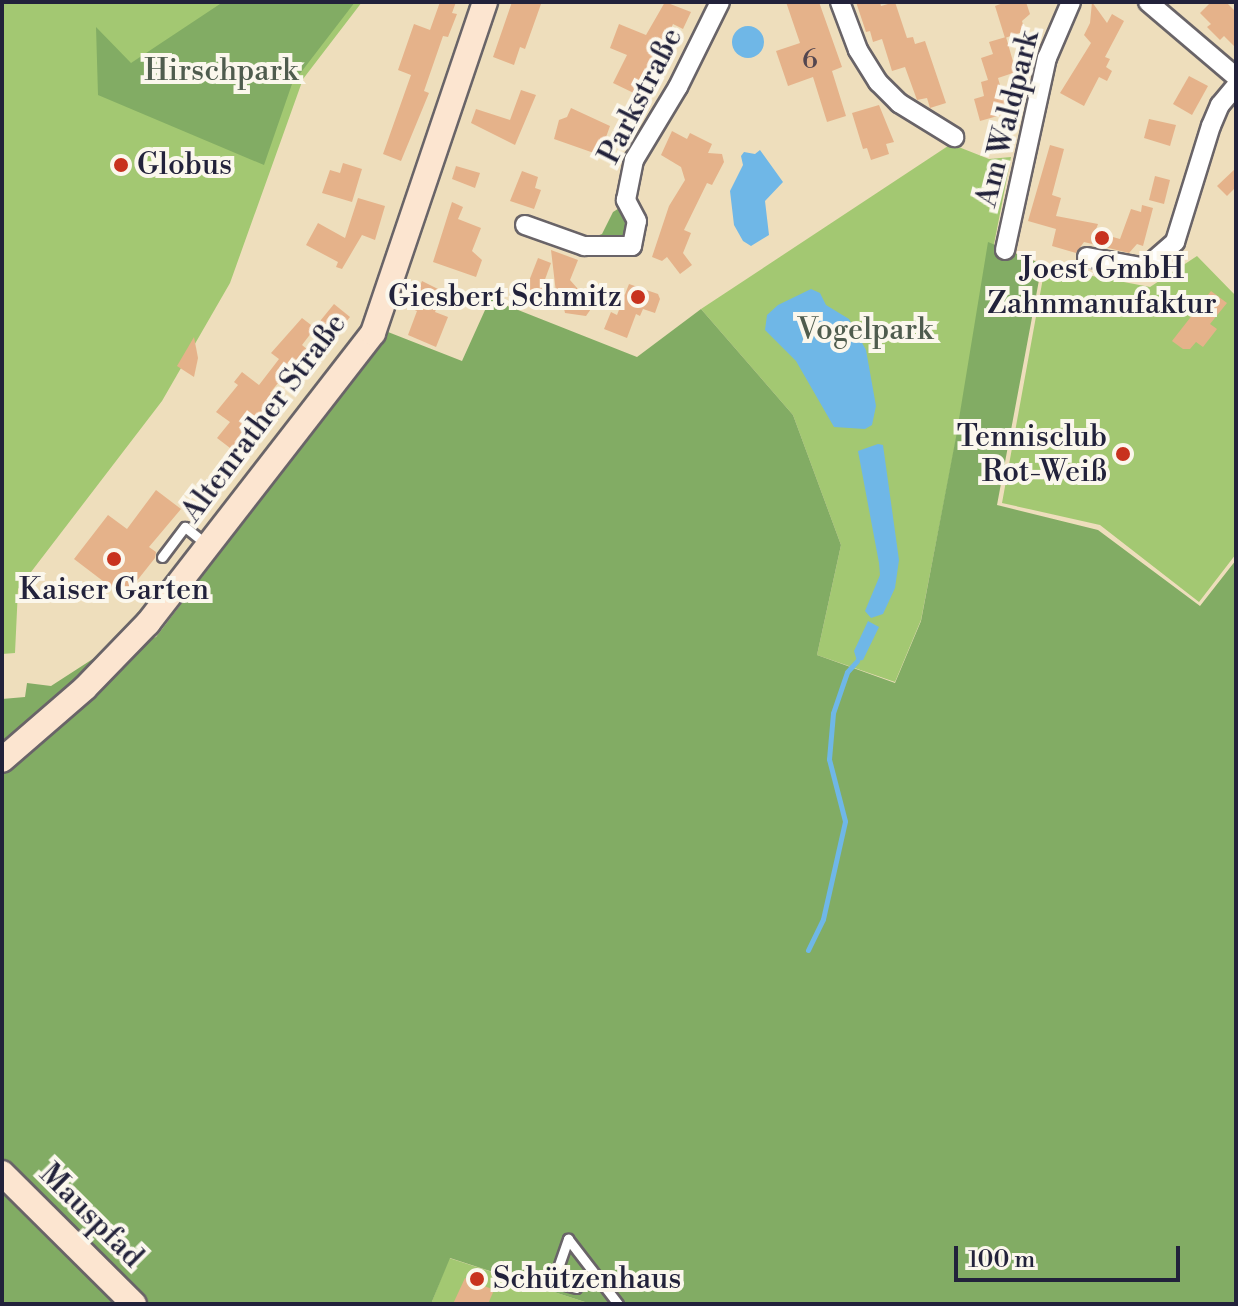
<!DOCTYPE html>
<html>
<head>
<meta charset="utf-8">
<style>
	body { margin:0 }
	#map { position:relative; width:1238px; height:1306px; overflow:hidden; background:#eedebc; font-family:"Libre Bodoni",serif }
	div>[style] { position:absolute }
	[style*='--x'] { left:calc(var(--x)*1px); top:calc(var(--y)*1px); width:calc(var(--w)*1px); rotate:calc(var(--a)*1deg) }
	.green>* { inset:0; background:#a3c872 }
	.forest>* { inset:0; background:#82ac64 }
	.water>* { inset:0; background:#6fb7e7 }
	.round { border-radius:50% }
	.stream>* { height:5px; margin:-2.5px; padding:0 2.5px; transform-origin:2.5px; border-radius:2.5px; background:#6fb7e7 }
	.building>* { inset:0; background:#e5b28a }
	.roads { filter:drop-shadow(2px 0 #696468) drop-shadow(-2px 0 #696468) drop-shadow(0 2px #696468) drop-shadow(0 -2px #696468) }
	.lane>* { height:9px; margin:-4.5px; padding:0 4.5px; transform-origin:4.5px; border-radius:4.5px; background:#fff }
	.street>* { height:18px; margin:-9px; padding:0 9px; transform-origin:9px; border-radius:9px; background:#fff }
	.secondary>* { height:24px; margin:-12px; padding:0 12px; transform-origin:12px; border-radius:12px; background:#fce5d0 }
	.dots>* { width:22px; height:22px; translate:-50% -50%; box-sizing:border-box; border:4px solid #fbf7ec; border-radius:50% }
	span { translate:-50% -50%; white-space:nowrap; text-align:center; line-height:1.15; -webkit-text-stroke:8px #fbf7ec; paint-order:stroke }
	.number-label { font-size:26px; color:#53464f }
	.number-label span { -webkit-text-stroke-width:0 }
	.park-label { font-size:30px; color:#4f5c4e }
	.street-label { font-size:30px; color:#22223b }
	.poi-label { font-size:30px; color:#22223b }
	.left { translate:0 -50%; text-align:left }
	.right { translate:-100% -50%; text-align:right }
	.frame { position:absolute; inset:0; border:4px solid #22223b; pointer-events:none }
	.scale { position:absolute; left:954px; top:1246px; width:226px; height:36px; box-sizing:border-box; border:4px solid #22223b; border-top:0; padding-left:10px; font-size:24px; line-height:28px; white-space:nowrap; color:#22223b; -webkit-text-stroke:6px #fbf7ec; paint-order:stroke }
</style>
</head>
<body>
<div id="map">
	<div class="green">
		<i style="clip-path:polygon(2px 2px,362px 2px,303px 79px,230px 283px,162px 401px,18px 589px,15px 653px,2px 654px)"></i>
		<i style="clip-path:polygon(951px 144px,989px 159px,1011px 157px,921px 620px,895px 682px,817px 655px,841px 545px,793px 415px,701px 309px)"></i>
		<i style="clip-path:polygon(1197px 256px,1236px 296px,1236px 554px,1199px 602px,1100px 525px,1002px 503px,1045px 267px,1150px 287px)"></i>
		<i style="clip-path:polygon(449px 1258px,591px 1304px,431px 1304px)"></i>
	</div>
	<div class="forest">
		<i style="clip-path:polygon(223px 2px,355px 2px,292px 84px,264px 165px,98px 95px,96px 27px,131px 63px)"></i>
		<i style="clip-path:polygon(621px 207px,630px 222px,625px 237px,584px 241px,602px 234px,613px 212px)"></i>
		<i style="clip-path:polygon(988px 242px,1042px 264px,997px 505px,1098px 530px,1200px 606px,1236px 560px,1236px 1304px,591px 1304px,450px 1258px,431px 1304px,2px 1304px,2px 699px,25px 697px,27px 683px,51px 686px,102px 653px,156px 637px,388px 332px,462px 361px,490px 299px,637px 357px,701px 309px,793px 415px,841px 545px,817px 655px,895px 683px,921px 621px,956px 437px)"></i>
	</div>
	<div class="water">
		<i class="round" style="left:732px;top:26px;width:32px;height:32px"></i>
		<i style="clip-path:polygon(760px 150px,783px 182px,765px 201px,769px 235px,751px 246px,743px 241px,734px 225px,730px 191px,743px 165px,741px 156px,744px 152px,755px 154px)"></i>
		<i style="clip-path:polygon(811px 289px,820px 293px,826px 305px,849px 319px,866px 350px,876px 406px,872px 425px,865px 429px,834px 427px,796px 361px,765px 330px,767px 315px,778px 305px)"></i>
		<i style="clip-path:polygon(878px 444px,883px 445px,899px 560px,895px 588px,883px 614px,871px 618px,865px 611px,880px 575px,879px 563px,858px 451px)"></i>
		<i style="clip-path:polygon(868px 621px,879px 627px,863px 660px,857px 661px,854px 651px)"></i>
	</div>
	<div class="stream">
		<i style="--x:808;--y:950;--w:34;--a:-64"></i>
		<i style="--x:823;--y:919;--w:100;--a:-77.3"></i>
		<i style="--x:845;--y:821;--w:64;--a:-104.5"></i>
		<i style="--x:829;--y:759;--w:46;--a:-85"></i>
		<i style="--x:833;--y:713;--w:43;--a:-71.1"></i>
		<i style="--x:847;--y:672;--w:15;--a:-48"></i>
	</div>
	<div class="building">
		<i style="clip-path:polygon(440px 2px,456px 2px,452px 13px,457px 14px,448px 37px,443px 36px,424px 91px,429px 93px,401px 161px,383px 154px,411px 75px,398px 70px,414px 24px,430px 30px)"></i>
		<i style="clip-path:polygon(512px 2px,541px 4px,525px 49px,520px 47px,514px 65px,493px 57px)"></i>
		<i style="clip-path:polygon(665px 2px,691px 12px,683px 29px,673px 24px,642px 97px,613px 83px,627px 55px,610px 48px,619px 24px,646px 35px)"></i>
		<i style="clip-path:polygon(786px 2px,819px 2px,842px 67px,832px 71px,846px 116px,827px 122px,813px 77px,788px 86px,776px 51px,800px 43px)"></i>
		<i style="clip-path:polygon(856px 2px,880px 2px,881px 6px,895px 2px,907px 38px,913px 37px,915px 44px,925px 41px,946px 103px,930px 108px,927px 98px,917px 100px,905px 67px,892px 71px,882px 39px,873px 42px,870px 31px,866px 32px)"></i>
		<i style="clip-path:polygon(1006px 2px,1026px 2px,1030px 14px,1022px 21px,1025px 31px,1005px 38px,995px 6px)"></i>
		<i style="clip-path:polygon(1092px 2px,1107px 23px,1112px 14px,1124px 21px,1105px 57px,1110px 59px,1106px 67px,1112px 71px,1107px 81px,1099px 77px,1084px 106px,1060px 93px,1091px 43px,1084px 35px,1090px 23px)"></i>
		<i style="clip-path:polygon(1211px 2px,1226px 2px,1236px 12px,1236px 48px,1224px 36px,1220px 40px,1207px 27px,1211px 24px,1200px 13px)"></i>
		<i style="clip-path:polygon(1006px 37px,1016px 72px,998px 78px,1008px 113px,980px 121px,974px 99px,984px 96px,981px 82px,988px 80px,981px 58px,993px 54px,989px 42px)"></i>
		<i style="clip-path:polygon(1189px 76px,1208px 86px,1192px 115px,1173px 104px)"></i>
		<i style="clip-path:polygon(521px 90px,536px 95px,515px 145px,471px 123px,476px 109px,510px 120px)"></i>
		<i style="clip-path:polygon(879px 105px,894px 142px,886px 144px,889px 154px,871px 160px,867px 148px,863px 149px,852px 113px)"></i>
		<i style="clip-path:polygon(571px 108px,610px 126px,605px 140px,617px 144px,611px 159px,554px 139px,559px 120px,567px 117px)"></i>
		<i style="clip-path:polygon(1149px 119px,1176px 125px,1170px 146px,1144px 138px)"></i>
		<i style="clip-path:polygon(672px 131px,687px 139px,690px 133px,712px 144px,708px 153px,722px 154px,724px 162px,712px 185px,707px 183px,684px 230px,691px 233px,683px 253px,692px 265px,680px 274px,667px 257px,662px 261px,652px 257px,669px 206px,685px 180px,681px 167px,661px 155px)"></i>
		<i style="clip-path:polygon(1050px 145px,1064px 149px,1052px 195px,1061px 198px,1056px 216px,1098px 224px,1095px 232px,1120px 239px,1131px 209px,1141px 212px,1142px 205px,1153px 208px,1143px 246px,1137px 244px,1129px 253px,1084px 242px,1076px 253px,1052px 246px,1056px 229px,1028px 221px)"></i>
		<i style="clip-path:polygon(343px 163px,362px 169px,352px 202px,322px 193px,330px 170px,340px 173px)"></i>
		<i style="clip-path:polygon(456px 166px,480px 173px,475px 188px,452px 179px)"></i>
		<i style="clip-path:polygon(1236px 168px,1236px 187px,1227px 196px,1217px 186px)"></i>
		<i style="clip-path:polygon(522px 171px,538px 177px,535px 188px,541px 190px,534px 209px,510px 201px)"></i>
		<i style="clip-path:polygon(1155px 176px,1170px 180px,1164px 204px,1149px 200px)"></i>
		<i style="clip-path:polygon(358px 198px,385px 206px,375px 240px,362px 235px,342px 269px,336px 267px,338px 262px,306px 245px,318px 223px,345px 238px)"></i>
		<i style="clip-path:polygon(452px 202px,463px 207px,458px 219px,481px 228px,472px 251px,482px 260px,476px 277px,433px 262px)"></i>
		<i style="clip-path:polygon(551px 250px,578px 260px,570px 280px,593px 306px,586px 316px,565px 313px,563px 304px,557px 301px)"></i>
		<i style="clip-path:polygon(538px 258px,551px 263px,536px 304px,522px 299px)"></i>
		<i style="clip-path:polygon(422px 281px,438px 289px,433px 298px,439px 302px,435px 312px,448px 317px,436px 347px,408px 335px,417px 311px,410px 308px)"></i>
		<i style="clip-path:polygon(629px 284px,658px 294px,660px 299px,655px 313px,643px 309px,640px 316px,636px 314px,627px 338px,604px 329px,611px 312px,617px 315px)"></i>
		<i style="clip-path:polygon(1211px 291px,1227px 303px,1210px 324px,1217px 329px,1203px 347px,1196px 342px,1190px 349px,1183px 349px,1172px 341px)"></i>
		<i style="clip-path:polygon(334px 304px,350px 317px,332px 339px,316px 326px)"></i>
		<i style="clip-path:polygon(302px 318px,315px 328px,302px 345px,308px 350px,305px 357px,294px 371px,290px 368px,270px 393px,275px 397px,234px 451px,217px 438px,230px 422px,216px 412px,238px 385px,234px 382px,242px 372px,259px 385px,279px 359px,271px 353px)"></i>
		<i style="clip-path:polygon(194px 337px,198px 358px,194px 377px,177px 366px)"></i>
		<i style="clip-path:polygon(156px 490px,181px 509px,149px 547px,156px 552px,155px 558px,124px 597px,74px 559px,108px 515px,127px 529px)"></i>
		<i style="clip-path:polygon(465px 1278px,494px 1290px,488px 1304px,453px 1304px)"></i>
	</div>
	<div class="roads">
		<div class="lane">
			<i style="--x:162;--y:557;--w:38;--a:-53"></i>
			<i style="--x:185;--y:527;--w:28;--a:39"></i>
			<i style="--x:576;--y:1288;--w:24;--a:-165"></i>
			<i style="--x:553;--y:1282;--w:46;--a:-70.8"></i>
			<i style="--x:568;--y:1239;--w:82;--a:52.4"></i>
		</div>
		<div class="street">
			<i style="--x:840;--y:2;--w:51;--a:69.4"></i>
			<i style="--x:858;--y:50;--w:38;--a:58"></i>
			<i style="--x:878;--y:82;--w:30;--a:45"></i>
			<i style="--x:899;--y:103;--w:65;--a:31.7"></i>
			<i style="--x:1148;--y:2;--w:116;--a:40.4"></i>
			<i style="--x:525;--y:225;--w:63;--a:19.6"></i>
			<i style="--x:584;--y:246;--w:48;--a:0"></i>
			<i style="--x:632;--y:246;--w:25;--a:-79"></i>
			<i style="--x:637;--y:221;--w:24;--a:-118"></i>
			<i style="--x:626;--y:200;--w:41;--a:-78.7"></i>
			<i style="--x:634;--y:160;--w:85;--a:-58.9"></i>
			<i style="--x:678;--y:87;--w:95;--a:-63.7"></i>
			<i style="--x:1005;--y:250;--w:197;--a:-77.7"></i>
			<i style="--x:1047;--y:58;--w:61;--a:-66.8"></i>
			<i style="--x:1087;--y:257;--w:59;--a:10.7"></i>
			<i style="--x:1145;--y:268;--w:40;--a:-41"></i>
			<i style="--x:1175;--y:242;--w:121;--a:-72.8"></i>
			<i style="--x:1211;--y:126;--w:23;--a:-67"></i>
			<i style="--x:1220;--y:105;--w:25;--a:-50"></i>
		</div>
		<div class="secondary">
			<i style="--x:2;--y:760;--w:110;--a:-40.9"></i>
			<i style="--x:85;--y:688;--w:91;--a:-45.9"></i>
			<i style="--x:148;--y:623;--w:367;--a:-52.2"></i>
			<i style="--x:373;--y:333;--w:349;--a:-71.3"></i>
			<i style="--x:2;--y:1173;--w:186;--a:44.8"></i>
		</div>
	</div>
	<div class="dots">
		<i style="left:121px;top:165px;background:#c8321e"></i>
		<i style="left:1102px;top:238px;background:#c8321e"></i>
		<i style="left:638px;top:297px;background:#c8321e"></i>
		<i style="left:1123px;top:454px;background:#c8321e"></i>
		<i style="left:114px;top:559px;background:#c8321e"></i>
		<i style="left:477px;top:1279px;background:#c8321e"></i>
	</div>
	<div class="number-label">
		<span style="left:810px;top:61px">6</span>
	</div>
	<div class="park-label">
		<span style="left:221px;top:71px">Hirschpark</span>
		<span style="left:865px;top:330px">Vogelpark</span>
	</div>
	<div class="street-label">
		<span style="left:641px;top:96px;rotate:-63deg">Parkstraße</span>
		<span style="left:1008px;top:119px;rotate:-76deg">Am Waldpark</span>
		<span style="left:264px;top:418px;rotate:-53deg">Altenrather Straße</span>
		<span style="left:91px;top:1216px;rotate:45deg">Mauspfad</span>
	</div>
	<div class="poi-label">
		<span class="left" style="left:137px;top:165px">Globus</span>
		<span style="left:1102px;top:286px">Joest GmbH<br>Zahnmanufaktur</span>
		<span class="right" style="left:622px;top:297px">Giesbert Schmitz</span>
		<span class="right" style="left:1107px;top:454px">Tennisclub<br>Rot-Weiß</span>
		<span style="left:114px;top:590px">Kaiser Garten</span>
		<span class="left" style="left:493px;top:1279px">Schützenhaus</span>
	</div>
	<div class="frame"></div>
	<div class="scale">100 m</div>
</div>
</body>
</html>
